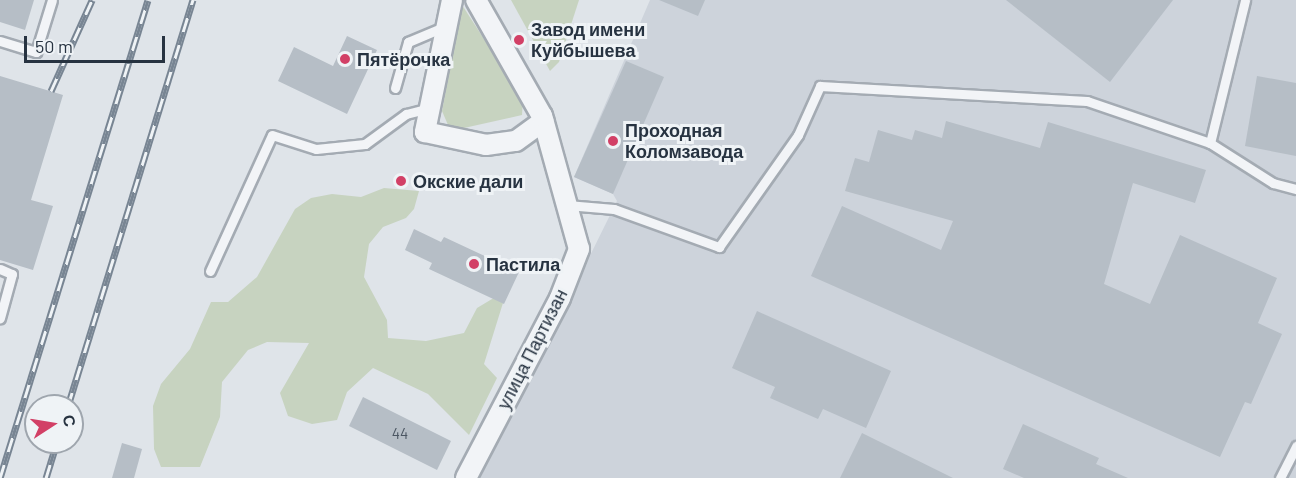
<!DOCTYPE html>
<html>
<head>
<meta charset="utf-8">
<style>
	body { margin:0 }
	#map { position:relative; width:1296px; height:478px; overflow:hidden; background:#dfe4e9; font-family:Barlow,sans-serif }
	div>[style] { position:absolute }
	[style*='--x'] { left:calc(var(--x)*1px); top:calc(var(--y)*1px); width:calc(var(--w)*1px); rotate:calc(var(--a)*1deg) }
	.built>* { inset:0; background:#cdd3db }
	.green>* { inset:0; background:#c7d3c0 }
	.building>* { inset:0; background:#b6bec6 }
	.roads { filter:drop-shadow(2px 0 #a4abb3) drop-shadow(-2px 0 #a4abb3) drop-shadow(0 2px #a4abb3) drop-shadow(0 -2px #a4abb3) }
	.lane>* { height:9px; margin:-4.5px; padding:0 4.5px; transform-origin:4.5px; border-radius:4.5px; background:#f2f4f7 }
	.street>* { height:20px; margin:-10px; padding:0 10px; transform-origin:10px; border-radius:10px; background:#f2f4f7 }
	.rail>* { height:7px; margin-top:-3.5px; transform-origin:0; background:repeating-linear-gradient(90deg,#eff3f6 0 14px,#788593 0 28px); box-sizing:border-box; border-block:2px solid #788593 }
	.dots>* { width:16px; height:16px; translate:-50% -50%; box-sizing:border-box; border:3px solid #eff3f6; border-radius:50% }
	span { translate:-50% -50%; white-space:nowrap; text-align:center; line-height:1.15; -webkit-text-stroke:6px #eff3f6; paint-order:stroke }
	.number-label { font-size:15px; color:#4b5662 }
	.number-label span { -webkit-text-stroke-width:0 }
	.poi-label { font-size:18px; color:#273341; font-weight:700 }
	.left { translate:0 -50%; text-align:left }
	.street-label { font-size:18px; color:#273341 }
	.north { position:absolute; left:24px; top:394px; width:60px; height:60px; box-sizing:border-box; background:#eff3f6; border:2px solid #9fa6ae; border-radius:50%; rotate:78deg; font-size:16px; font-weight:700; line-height:24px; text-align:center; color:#273341 }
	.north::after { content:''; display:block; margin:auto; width:21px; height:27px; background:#d24066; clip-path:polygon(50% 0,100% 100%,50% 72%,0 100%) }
	.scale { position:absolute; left:24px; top:36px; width:141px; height:27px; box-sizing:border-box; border:3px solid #273341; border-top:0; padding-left:8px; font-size:18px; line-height:21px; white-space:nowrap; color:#273341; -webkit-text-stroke:4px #eff3f6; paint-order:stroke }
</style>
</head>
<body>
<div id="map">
	<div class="built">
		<i style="clip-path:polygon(650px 0,1296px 0,1296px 478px,480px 478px,617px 201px,613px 194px,574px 177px)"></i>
	</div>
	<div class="green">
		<i style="clip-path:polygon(511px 0,579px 0,559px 62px,550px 71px)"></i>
		<i style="clip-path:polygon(462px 5px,523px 99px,522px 115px,455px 130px,448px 125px,442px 111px)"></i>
		<i style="clip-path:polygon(384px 188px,419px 191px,414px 209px,406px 218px,383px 227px,369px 244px,364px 277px,387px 320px,388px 338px,426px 341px,464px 333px,477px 308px,507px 290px,484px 364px,497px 378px,469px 435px,428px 394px,373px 368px,347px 392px,337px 420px,312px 424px,288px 416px,280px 393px,309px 343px,267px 342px,248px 350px,222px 382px,220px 417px,200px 467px,161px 467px,154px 449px,153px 406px,161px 384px,190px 349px,211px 302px,228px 302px,257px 277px,295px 209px,311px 198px,332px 194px,361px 197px)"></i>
	</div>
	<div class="building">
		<i style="clip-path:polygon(0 0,34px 0,25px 30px,0 22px)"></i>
		<i style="clip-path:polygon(659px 0,705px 0,698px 16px)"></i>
		<i style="clip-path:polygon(1006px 0,1173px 0,1110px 82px)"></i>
		<i style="clip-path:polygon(347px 36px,377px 50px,347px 114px,278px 81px,294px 47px,333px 66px)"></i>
		<i style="clip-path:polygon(626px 61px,664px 77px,613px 194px,574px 177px)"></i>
		<i style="clip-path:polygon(0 76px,63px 95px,31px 200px,53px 206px,33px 270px,0 260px)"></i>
		<i style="clip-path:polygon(1257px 76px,1296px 83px,1296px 156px,1245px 146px)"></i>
		<i style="clip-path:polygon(946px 121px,1040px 148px,1048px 122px,1206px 170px,1195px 203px,1133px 183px,1104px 284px,1150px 304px,1180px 235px,1277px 278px,1258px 323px,1282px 334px,1251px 404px,1245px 402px,1220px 457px,811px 276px,842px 206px,941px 250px,953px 221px,845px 191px,855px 158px,869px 162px,878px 130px,912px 140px,915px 130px,942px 138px)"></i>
		<i style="clip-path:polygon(414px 229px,441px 242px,444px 237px,519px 272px,504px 304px,429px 269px,432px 263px,405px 250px)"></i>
		<i style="clip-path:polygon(757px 311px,891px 371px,866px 428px,823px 409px,818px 419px,770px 398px,775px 387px,732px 368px)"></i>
		<i style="clip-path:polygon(363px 397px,451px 441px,437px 470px,349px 426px)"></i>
		<i style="clip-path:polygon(1023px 424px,1099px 458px,1096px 464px,1128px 478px,1024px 478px,1003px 469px)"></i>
		<i style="clip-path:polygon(862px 433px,953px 478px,840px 478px)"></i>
		<i style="clip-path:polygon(122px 443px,142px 449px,134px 478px,112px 478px)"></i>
	</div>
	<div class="roads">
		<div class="lane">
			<i style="--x:0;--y:41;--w:38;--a:17"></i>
			<i style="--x:36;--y:52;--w:54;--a:-72.9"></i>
			<i style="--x:395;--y:88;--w:48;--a:-74.2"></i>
			<i style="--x:408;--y:42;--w:41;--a:-22.8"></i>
			<i style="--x:1210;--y:143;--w:147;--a:-76.2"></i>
			<i style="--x:567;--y:205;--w:47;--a:4.9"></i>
			<i style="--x:614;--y:209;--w:112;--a:19.9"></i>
			<i style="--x:719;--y:247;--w:137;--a:-54.8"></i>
			<i style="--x:798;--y:135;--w:54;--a:-65.8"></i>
			<i style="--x:820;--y:86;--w:267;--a:3.2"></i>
			<i style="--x:1087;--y:101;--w:130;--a:18.9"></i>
			<i style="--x:1210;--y:143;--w:75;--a:32.4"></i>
			<i style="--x:1273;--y:183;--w:24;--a:15"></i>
			<i style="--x:0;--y:269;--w:13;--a:23"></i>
			<i style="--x:12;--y:274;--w:46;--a:105.3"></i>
			<i style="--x:210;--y:271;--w:149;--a:-65.5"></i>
			<i style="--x:272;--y:135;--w:46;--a:17.7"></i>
			<i style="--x:316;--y:149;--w:49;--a:-5.8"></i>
			<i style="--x:365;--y:144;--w:51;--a:-36.2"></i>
			<i style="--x:406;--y:114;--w:25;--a:-14"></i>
			<i style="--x:1280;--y:478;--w:36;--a:-63"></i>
		</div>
		<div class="street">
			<i style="--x:452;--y:0;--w:135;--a:101.6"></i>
			<i style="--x:425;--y:132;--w:62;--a:12"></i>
			<i style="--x:486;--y:145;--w:30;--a:-8"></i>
			<i style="--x:516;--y:141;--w:34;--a:-36"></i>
			<i style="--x:466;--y:478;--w:203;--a:-62.4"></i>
			<i style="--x:560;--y:298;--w:53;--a:-68.8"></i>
			<i style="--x:579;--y:249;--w:138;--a:-105.5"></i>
			<i style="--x:542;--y:116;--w:133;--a:-119.6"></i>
		</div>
	</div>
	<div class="rail">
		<i style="--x:51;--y:91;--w:100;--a:-65.7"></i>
		<i style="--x:68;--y:406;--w:425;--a:-72.9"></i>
		<i style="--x:0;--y:478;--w:500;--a:-72.8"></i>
		<i style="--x:46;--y:478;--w:38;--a:-73"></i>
	</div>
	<div class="dots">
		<i style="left:519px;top:40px;background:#d24066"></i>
		<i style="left:345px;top:59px;background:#d24066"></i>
		<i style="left:613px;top:141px;background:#d24066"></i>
		<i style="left:401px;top:181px;background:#d24066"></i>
		<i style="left:474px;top:264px;background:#d24066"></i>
	</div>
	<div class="number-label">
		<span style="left:400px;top:434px">44</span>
	</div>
	<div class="poi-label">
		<span class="left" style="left:531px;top:40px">Завод имени<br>Куйбышева</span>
		<span class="left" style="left:357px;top:59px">Пятёрочка</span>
		<span class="left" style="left:625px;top:141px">Проходная<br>Коломзавода</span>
		<span class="left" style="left:413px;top:181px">Окские дали</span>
		<span class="left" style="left:486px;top:264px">Пастила</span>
	</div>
	<div class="street-label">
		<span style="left:532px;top:349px;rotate:-63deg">улица Партизан</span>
	</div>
	<div class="north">С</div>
	<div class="scale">50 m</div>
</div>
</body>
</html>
